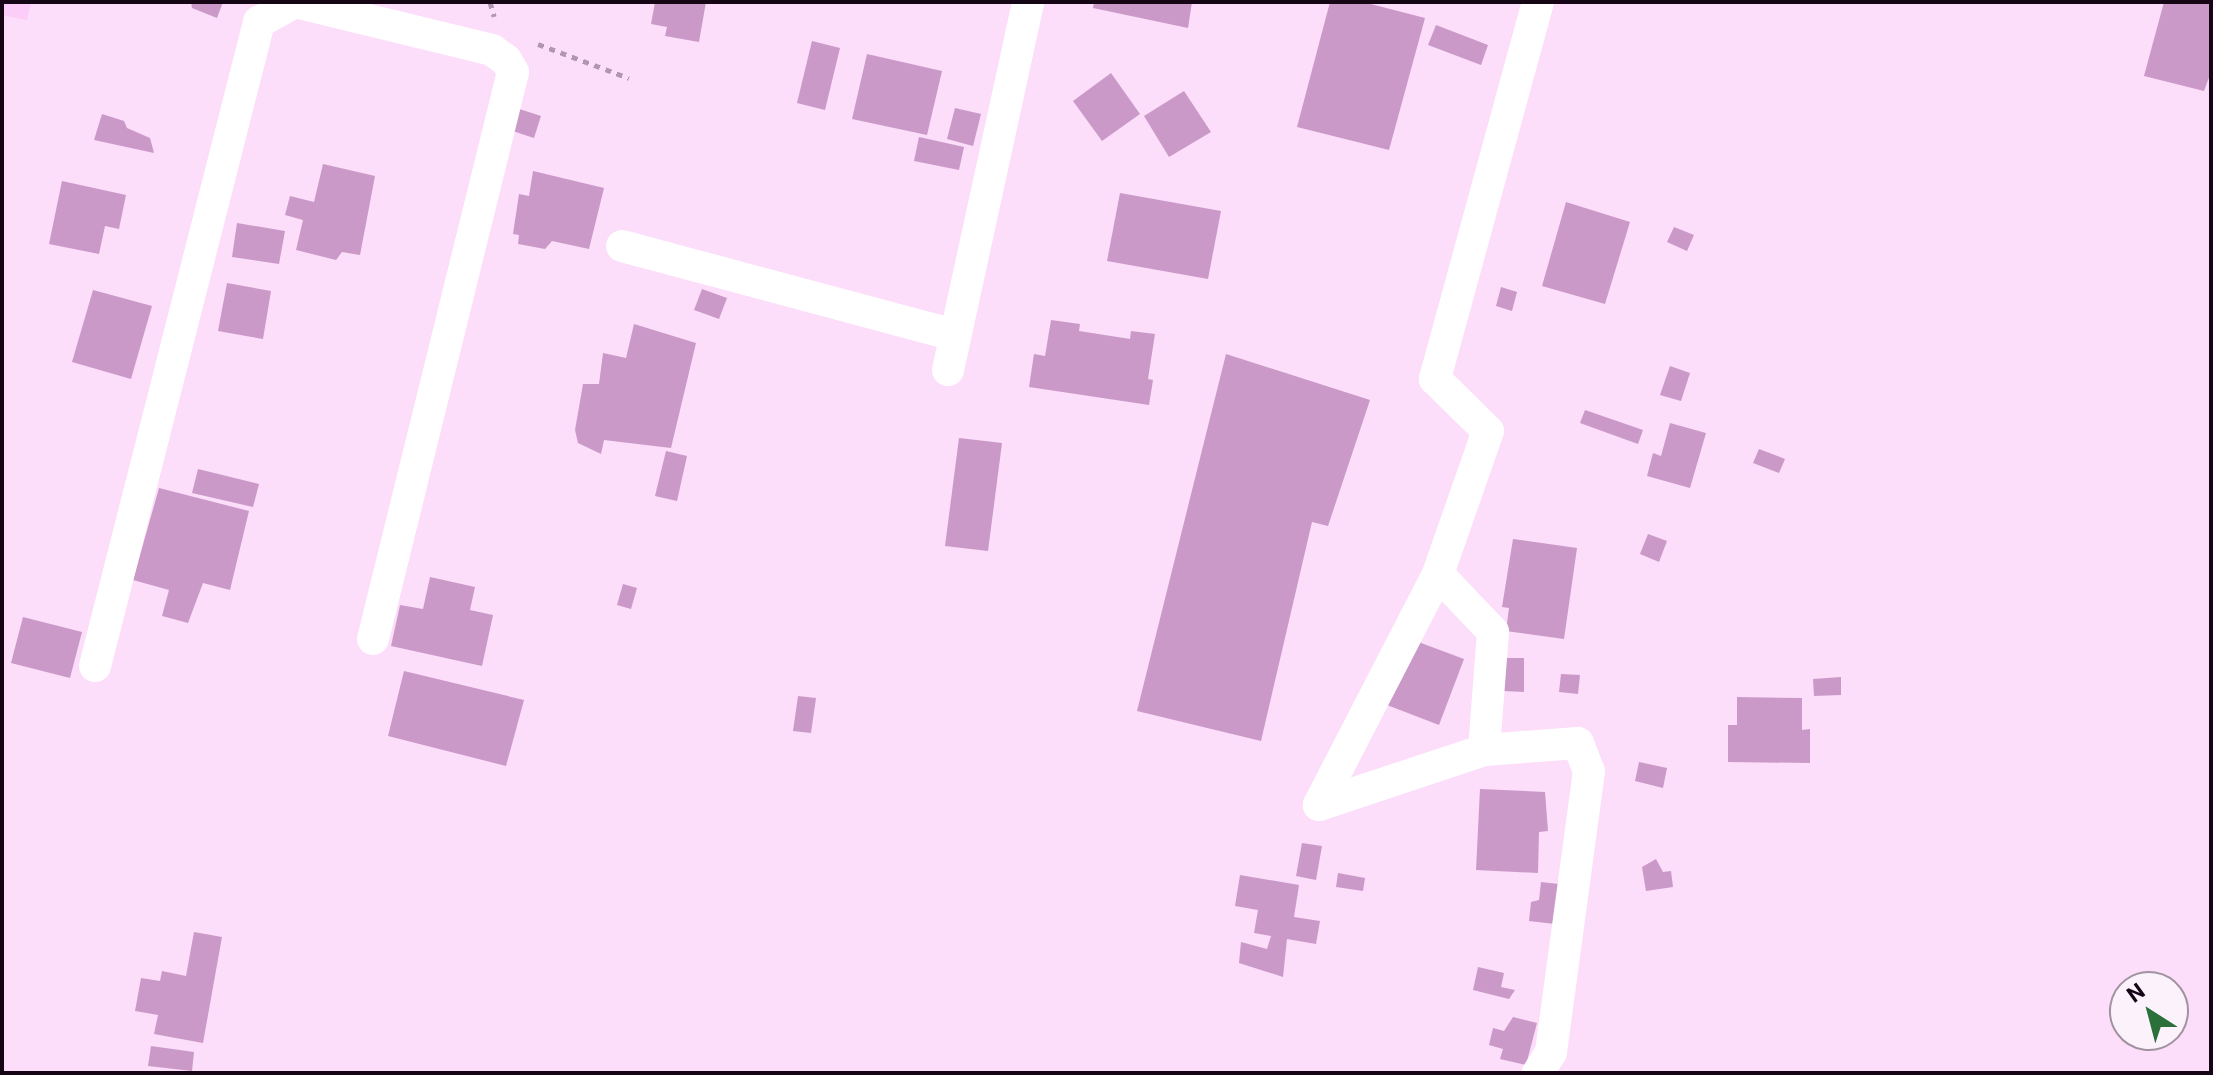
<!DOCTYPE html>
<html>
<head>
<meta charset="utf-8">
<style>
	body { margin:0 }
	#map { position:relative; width:2213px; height:1075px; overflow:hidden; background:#fcddfa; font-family:Roboto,sans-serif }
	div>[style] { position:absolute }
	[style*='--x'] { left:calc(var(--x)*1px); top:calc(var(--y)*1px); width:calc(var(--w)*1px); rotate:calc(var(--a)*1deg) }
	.built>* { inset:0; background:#fbcdf8 }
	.building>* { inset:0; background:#ca99c8 }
	.path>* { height:5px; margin-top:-2.5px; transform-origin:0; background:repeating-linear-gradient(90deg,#b096af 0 6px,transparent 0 12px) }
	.street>* { height:32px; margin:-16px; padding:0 16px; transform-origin:16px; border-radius:16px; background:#fff }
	span { translate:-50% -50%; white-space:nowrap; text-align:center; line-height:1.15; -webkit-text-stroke:7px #fcf2fc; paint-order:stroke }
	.frame { position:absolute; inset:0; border:4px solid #150515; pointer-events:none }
	.north { position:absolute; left:2109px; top:971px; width:80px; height:80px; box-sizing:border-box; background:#fcf2fc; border:2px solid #a093a0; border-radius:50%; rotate:324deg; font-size:22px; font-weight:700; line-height:32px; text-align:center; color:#150515 }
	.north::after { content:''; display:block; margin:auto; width:28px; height:36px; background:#2b6f3a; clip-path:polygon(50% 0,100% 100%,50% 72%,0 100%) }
</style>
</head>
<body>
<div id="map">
	<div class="built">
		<i style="clip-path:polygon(2px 2px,31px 2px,27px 20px,2px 15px)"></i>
	</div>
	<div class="building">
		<i style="clip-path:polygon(191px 2px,223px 2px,217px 18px,192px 8px)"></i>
		<i style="clip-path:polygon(655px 2px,706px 2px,699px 42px,665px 36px,667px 27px,651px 24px)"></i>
		<i style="clip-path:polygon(1094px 2px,1192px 2px,1188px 28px,1093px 8px)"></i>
		<i style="clip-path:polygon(1330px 2px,1363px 2px,1425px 18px,1389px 150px,1297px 127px)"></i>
		<i style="clip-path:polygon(2164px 2px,2211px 2px,2211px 72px,2204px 91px,2144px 76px)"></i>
		<i style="clip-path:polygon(1436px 25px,1488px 45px,1481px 65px,1428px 45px)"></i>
		<i style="clip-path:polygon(812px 41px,840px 48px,825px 110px,797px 103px)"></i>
		<i style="clip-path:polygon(867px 54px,942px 71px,927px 135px,852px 119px)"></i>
		<i style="clip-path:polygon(1111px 73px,1140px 114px,1102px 141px,1073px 101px)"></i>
		<i style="clip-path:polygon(1184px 91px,1211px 132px,1169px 157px,1144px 116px)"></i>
		<i style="clip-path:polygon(510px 106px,541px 116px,534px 138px,503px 128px)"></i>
		<i style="clip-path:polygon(955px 108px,981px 114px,973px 146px,947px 139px)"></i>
		<i style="clip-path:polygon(102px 114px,124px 121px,127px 128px,150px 138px,154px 153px,94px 140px)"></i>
		<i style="clip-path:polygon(919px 137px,964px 147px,959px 170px,914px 161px)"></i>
		<i style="clip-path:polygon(323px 164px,375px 176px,360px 255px,342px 252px,336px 260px,296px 250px,303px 220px,285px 215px,290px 196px,314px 202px)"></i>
		<i style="clip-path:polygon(533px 171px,604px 188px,589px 249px,552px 241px,545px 249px,518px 244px,519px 235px,513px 234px,519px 194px,529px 196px)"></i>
		<i style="clip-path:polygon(62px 181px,126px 195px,119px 229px,105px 226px,99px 254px,49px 244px)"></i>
		<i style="clip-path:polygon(1120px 193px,1221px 211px,1208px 279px,1107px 261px)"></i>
		<i style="clip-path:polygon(1566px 202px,1630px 222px,1605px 304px,1542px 286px)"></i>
		<i style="clip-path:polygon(237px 223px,285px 231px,279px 264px,232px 257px)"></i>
		<i style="clip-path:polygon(1674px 227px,1694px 235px,1687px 251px,1667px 242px)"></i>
		<i style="clip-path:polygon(227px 283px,271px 291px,263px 339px,218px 331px)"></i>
		<i style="clip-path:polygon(1501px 287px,1517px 292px,1512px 311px,1496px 306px)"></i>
		<i style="clip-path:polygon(702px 289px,727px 298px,719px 319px,694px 310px)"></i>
		<i style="clip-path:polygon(93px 290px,152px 306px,131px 379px,72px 362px)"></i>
		<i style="clip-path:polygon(1051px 320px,1080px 324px,1079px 331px,1130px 339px,1131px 331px,1155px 334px,1148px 379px,1153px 380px,1149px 405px,1029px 387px,1034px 354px,1045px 356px)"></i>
		<i style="clip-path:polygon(634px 324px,696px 343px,671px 448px,604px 440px,601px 454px,578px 443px,575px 430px,583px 384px,599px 384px,603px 353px,626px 358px)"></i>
		<i style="clip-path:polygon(1226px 354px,1370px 400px,1328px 526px,1312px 522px,1261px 741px,1137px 711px)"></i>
		<i style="clip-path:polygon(1670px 366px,1690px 373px,1681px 401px,1660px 395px)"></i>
		<i style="clip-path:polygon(1585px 410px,1643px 430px,1638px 444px,1580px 423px)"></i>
		<i style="clip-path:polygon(1670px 423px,1706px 433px,1690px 488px,1647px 476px,1653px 453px,1661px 456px)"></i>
		<i style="clip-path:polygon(959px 438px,1002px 443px,988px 551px,945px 546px)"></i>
		<i style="clip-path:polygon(1759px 449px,1785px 459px,1779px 473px,1753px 463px)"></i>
		<i style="clip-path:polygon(666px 451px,687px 456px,677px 501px,655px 496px)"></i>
		<i style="clip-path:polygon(198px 469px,259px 484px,253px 507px,192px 493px)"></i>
		<i style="clip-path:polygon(159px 488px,249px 511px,230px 590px,203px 583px,188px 623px,162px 616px,169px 590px,133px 580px)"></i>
		<i style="clip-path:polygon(1648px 534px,1667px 541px,1659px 562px,1640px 554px)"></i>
		<i style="clip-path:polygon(1513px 539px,1577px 548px,1564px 639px,1506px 631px,1509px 608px,1502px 607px)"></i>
		<i style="clip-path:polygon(430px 577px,475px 587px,470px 610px,493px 615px,482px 666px,391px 646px,400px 605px,423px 609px)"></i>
		<i style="clip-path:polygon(623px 584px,637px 588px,631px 609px,617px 605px)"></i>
		<i style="clip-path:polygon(23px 617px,82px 632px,70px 678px,11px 663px)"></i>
		<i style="clip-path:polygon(1413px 640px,1464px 659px,1439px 725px,1387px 705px)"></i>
		<i style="clip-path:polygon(1504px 658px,1524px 658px,1524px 692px,1504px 691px)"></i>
		<i style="clip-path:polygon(404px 671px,524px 700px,506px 766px,388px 736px)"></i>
		<i style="clip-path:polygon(1561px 674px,1580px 675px,1578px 694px,1559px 692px)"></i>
		<i style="clip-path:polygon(1841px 677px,1841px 695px,1814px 696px,1813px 679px)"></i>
		<i style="clip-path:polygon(798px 696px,816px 698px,811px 733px,793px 731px)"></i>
		<i style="clip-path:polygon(1737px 697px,1802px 698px,1802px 730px,1810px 729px,1810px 763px,1728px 762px,1728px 725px,1737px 725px)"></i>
		<i style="clip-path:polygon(1639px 762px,1667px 768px,1663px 788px,1635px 781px)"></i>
		<i style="clip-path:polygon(1480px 789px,1545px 792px,1548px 831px,1539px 832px,1538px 873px,1476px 870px)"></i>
		<i style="clip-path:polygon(1302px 843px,1322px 846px,1316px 880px,1296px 876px)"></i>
		<i style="clip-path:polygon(1656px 859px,1663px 872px,1671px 871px,1673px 887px,1646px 891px,1642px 867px)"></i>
		<i style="clip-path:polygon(1338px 873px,1365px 878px,1363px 891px,1336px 887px)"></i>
		<i style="clip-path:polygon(1240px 875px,1299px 885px,1294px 917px,1320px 921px,1316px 944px,1287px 939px,1283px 977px,1239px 963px,1241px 942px,1267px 949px,1271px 936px,1254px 933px,1258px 910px,1235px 906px)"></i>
		<i style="clip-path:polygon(1541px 882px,1559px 884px,1555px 924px,1529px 921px,1531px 902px,1539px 900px)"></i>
		<i style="clip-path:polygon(194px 932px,222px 937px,203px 1043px,154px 1034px,158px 1015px,135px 1011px,141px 978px,160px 981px,162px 971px,186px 976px)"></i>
		<i style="clip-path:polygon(1478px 967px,1504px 973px,1501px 987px,1515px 990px,1509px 999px,1473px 990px)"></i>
		<i style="clip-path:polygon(1513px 1017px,1537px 1023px,1526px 1065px,1500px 1059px,1503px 1049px,1489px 1045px,1493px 1028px,1504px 1031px)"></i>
		<i style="clip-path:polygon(151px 1046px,194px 1052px,192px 1071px,148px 1066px)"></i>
	</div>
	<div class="path">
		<i style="--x:490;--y:2;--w:15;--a:74"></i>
		<i style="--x:538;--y:44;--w:97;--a:20.5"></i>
	</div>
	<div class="street">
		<i style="--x:295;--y:2;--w:203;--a:13.7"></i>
		<i style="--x:492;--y:50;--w:17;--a:36"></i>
		<i style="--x:506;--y:60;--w:14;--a:60"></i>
		<i style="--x:513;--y:72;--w:584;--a:103.87"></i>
		<i style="--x:1538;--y:2;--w:391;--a:105.3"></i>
		<i style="--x:1435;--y:379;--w:74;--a:44.5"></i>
		<i style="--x:1488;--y:431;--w:151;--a:109.3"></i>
		<i style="--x:1438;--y:574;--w:80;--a:46.5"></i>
		<i style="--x:1493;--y:632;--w:118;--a:94.4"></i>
		<i style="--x:1484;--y:750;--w:94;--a:-4.3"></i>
		<i style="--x:1578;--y:743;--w:30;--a:69"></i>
		<i style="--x:1589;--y:771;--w:284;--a:97.7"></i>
		<i style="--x:1551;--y:1052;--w:25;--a:122"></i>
		<i style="--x:622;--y:246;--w:345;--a:15"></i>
		<i style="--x:948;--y:370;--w:377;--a:-77.7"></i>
		<i style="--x:1438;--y:574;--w:260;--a:117.3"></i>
		<i style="--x:1319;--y:805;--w:174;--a:-18.4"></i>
		<i style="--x:95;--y:666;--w:665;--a:-75.71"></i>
		<i style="--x:259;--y:22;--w:41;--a:-29.1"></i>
	</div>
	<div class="frame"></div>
	<div class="north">N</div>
</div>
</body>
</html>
